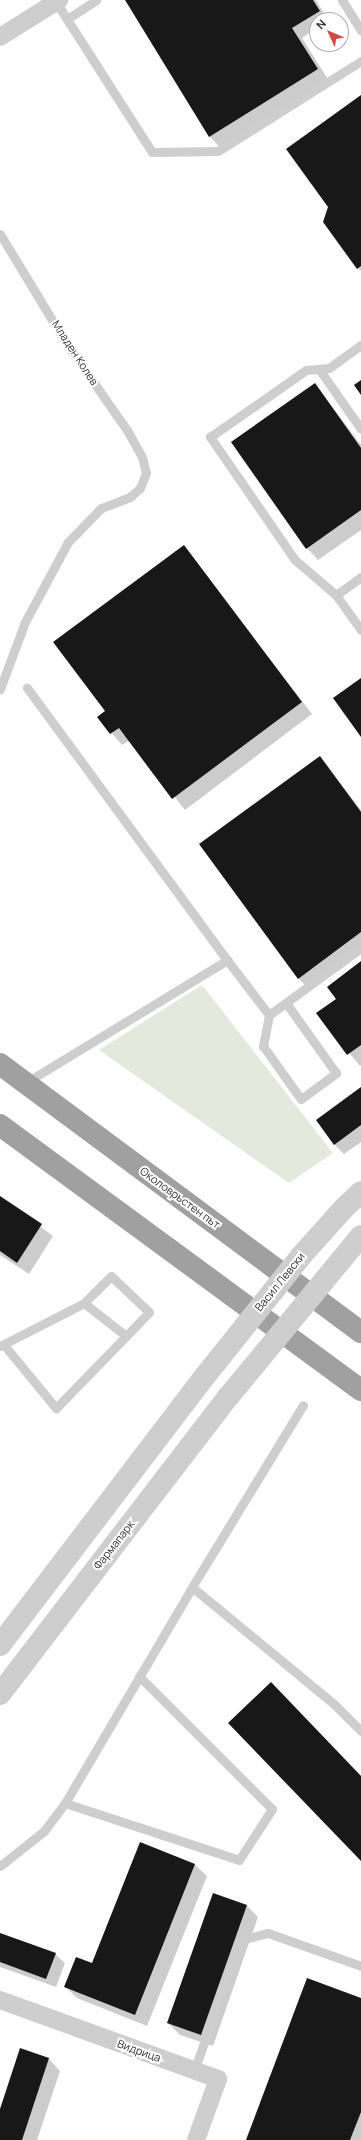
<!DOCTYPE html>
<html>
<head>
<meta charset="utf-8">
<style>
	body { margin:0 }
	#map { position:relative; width:361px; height:2140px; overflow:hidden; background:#fff; font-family:Manrope,sans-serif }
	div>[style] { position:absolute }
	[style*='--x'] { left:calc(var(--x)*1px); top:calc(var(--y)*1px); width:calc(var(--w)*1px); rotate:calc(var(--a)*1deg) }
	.green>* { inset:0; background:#e3e9dd }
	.shadow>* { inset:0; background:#0003 }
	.building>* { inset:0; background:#181818 }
	.service>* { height:9px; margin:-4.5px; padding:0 4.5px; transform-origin:4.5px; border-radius:4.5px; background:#cecece }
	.minor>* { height:18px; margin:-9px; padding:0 9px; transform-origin:9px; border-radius:9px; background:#cecece }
	.tertiary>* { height:22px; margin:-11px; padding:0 11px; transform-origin:11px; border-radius:11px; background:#cecece }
	.trunk>* { height:22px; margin:-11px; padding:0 11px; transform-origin:11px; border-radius:11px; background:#a0a0a0 }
	.tertiary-bridge>* { height:22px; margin:-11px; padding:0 11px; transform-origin:11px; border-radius:11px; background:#cecece }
	span { translate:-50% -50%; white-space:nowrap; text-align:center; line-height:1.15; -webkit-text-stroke:4px #fff; paint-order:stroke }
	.street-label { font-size:11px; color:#313131 }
	.north { position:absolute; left:309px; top:12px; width:40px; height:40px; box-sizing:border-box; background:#fff; border:1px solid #adadad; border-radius:50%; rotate:314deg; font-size:11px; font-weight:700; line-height:16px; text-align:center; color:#313131 }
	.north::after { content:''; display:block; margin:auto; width:14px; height:18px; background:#d34947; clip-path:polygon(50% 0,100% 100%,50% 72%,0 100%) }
</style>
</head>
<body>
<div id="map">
	<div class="green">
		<i style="clip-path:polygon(202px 985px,333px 1153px,289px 1183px,99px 1050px)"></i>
	</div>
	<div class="shadow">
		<i style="clip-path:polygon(126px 0,316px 0,328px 20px,317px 20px,317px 28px,302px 38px,329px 81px,221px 148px,209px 136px)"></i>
		<i style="clip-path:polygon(361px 96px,361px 271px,358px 268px)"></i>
		<i style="clip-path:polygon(315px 384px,361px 445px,361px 530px,318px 560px,307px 548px)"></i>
		<i style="clip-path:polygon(184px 546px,312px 714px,185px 810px,130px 740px,122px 745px,98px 717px,106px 711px)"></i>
		<i style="clip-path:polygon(320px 757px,361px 810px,361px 949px,308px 988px,298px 978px)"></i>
		<i style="clip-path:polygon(361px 962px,361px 1065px,360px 1066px,318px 1014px,337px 999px)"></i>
		<i style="clip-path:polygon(361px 1088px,361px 1142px,344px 1154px,334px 1144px)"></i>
		<i style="clip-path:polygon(0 1197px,53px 1236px,29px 1274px,0 1255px)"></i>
		<i style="clip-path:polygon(141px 1844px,195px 1865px,207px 1876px,147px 2026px,77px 1998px,65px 1986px,92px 1965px)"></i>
		<i style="clip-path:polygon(246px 1905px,258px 1917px,213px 2046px,180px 2035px,168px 2023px)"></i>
		<i style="clip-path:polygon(0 1934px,55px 1954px,65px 1963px,56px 1987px,0 1967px)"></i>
		<i style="clip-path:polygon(361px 1999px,361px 2140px,247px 2140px)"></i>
		<i style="clip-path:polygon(21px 2050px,49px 2059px,60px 2071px,37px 2140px,0 2140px,0 2112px)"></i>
	</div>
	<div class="building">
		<i style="clip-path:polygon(125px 0,313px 0,320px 11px,292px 28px,318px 69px,209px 137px)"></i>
		<i style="clip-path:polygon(361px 95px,361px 266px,357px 269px,323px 222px,328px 207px,286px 149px)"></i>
		<i style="clip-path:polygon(361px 380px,361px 395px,354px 385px)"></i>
		<i style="clip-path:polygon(315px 383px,361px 448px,361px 510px,306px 549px,231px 442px)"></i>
		<i style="clip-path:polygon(184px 545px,302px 702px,172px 799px,119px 728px,110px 734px,97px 717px,105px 711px,53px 642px)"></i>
		<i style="clip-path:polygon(361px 678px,361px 737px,333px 698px)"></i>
		<i style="clip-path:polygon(320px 756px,361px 812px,361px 932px,298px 979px,199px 844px)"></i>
		<i style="clip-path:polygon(361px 961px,361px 1045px,347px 1055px,316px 1013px,336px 999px,327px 987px)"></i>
		<i style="clip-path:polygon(361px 1087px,361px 1125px,334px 1145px,316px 1120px)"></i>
		<i style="clip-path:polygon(0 1196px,42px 1224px,17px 1263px,0 1251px)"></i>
		<i style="clip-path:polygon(271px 1682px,361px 1776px,361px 1861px,228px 1723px)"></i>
		<i style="clip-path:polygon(140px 1842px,195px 1864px,135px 2015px,64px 1987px,76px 1957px,92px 1963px)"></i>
		<i style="clip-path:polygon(213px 1893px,247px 1905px,201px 2035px,167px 2023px)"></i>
		<i style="clip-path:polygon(0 1933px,56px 1953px,46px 1979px,0 1962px)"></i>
		<i style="clip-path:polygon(307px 1978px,361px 1998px,361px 2112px,350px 2140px,246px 2140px)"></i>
		<i style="clip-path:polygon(20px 2048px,49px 2058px,22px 2140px,0 2140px,0 2109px)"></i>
	</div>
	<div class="service">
		<i style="--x:342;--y:0;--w:36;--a:58"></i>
		<i style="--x:56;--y:2;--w:178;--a:57.4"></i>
		<i style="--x:152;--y:152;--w:66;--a:-0.9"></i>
		<i style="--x:218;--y:151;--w:169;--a:-32.2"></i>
		<i style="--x:67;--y:19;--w:35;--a:-33"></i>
		<i style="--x:0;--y:234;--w:127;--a:58.8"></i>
		<i style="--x:66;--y:343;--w:106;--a:55"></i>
		<i style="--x:127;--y:430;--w:31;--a:61"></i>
		<i style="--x:142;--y:457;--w:16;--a:76"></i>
		<i style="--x:146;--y:473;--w:16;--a:112"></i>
		<i style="--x:140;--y:488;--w:13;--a:138"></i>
		<i style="--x:130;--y:497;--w:31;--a:159"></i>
		<i style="--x:101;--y:508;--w:47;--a:134.1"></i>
		<i style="--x:68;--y:542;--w:91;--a:118.3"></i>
		<i style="--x:25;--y:622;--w:72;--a:110.5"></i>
		<i style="--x:319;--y:369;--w:73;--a:55"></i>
		<i style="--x:361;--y:577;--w:31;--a:144"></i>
		<i style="--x:336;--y:595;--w:43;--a:54.5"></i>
		<i style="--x:336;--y:595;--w:54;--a:-139.5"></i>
		<i style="--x:295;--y:560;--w:150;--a:-124.6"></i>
		<i style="--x:210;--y:437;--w:117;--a:-34.9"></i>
		<i style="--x:306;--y:370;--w:23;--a:-5"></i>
		<i style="--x:329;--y:368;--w:39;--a:-36"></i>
		<i style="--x:227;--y:960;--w:69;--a:52.6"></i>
		<i style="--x:269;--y:1015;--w:114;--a:-36.1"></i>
		<i style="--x:269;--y:1015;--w:32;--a:101"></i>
		<i style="--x:263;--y:1046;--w:65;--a:54.4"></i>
		<i style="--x:301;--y:1099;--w:44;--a:-36.6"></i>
		<i style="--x:336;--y:1073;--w:86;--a:-125.5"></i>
		<i style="--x:25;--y:1083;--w:237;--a:-31.3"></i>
		<i style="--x:227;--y:960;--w:338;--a:-126.3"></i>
		<i style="--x:4;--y:1345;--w:82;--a:50.5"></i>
		<i style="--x:56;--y:1408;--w:100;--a:-45.8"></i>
		<i style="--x:126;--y:1336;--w:33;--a:-46"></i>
		<i style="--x:149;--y:1312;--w:52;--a:-136.5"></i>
		<i style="--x:111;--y:1276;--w:38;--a:135"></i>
		<i style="--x:84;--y:1303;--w:53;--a:38.2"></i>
		<i style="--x:0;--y:1346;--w:94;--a:-27.1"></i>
		<i style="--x:192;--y:1587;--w:213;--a:-58.6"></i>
		<i style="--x:65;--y:1803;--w:183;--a:18.1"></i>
		<i style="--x:239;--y:1860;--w:61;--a:-57.1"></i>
		<i style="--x:272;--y:1809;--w:188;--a:-135"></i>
		<i style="--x:0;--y:1866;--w:56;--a:-38.5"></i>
		<i style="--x:44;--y:1831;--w:35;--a:-53"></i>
		<i style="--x:65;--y:1803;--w:251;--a:-59.5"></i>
		<i style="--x:192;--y:1587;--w:184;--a:39.5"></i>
		<i style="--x:334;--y:1704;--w:38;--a:45"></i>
		<i style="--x:194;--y:2071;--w:130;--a:-70.7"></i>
		<i style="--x:237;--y:1948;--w:11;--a:-52"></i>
		<i style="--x:244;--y:1939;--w:25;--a:-14"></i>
		<i style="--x:268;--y:1933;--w:99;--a:19.5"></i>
	</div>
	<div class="minor">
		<i style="--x:0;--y:37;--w:70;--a:-32.1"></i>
		<i style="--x:0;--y:2000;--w:232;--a:19.9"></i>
		<i style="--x:218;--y:2079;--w:65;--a:109.8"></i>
	</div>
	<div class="tertiary">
		<i style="--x:344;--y:1208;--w:23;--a:-43"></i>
		<i style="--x:0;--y:1645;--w:338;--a:-52.7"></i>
		<i style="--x:0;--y:1694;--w:376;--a:-52.5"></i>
	</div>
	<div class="trunk">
		<i style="--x:0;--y:1064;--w:450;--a:36.6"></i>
		<i style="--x:0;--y:1125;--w:448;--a:36.3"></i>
	</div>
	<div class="tertiary-bridge">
		<i style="--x:205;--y:1376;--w:154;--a:-51.3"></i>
		<i style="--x:301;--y:1256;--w:64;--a:-48.1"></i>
		<i style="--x:229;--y:1396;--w:207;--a:-50.5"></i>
	</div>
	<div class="street-label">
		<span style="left:75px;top:353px;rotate:57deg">Младен Колев</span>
		<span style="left:180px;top:1198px;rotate:36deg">Околовръстен път</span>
		<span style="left:280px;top:1282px;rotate:-51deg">Васил Левски</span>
		<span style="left:114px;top:1545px;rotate:-52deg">Фармапарк</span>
		<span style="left:139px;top:2051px;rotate:20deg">Видрица</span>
	</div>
	<div class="north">N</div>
</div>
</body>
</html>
